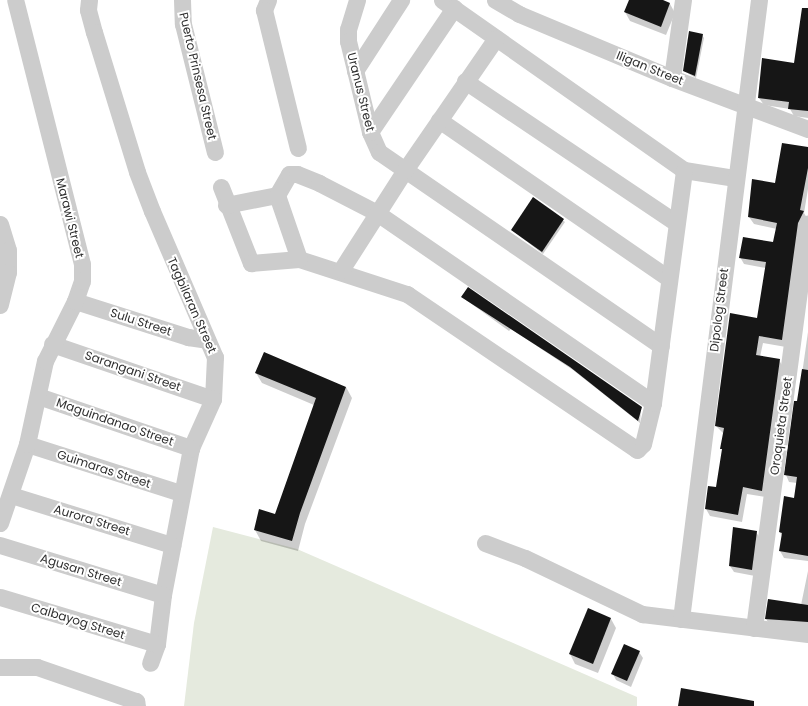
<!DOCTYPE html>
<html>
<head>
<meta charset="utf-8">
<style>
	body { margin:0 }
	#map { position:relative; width:808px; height:706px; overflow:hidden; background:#fff; font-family:Poppins,sans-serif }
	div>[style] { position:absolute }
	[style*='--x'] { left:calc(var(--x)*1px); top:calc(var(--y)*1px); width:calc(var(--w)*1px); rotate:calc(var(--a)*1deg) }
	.green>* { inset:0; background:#e5eade }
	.shadow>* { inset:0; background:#0003 }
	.building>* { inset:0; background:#161616 }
	.minor>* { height:17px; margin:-8.5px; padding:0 8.5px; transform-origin:8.5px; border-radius:8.5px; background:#ccc }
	span { translate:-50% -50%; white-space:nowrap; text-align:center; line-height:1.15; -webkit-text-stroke:4px #fff; paint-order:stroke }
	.street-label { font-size:12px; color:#2f2f2f }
</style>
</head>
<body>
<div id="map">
	<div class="green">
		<i style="clip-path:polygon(213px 527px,297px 549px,637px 697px,637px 706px,184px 706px,194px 623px)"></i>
	</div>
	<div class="shadow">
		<i style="clip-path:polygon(630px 0,660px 0,670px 4px,675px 13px,666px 35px,630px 21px,625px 12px)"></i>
		<i style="clip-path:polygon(808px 13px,808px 118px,794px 116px,790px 109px,764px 105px,759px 98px,795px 64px)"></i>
		<i style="clip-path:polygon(702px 35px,704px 38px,696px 78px,684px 71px)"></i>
		<i style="clip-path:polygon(808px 147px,808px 189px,804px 213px,807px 218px,786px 347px,763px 343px,760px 357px,779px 360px,783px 367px,766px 497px,747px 494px,742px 522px,710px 516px,706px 509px,717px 488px,723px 451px,724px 434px,716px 426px,758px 319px,766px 268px,744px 264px,740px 257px,774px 243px,777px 229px,754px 224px,749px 217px)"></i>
		<i style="clip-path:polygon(534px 199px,565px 222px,543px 254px,512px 230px)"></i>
		<i style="clip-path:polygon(462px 297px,641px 408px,640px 423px,573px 370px,511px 329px,509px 331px)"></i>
		<i style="clip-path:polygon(808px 332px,808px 427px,798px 402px)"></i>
		<i style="clip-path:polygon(256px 373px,346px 387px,352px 398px,305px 524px,298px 551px,261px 541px,255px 530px,276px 515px,314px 405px,262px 383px)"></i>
		<i style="clip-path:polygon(808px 441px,808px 561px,784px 558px,780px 551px,782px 536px,780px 532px,795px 499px,797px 483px,789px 482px,786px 475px)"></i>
		<i style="clip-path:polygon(756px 532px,760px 538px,755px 576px,734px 572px,730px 566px)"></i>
		<i style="clip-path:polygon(808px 571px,808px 627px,770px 625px,766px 619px,801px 605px)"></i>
		<i style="clip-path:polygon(611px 619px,616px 628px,598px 673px,575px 664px,570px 654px)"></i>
		<i style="clip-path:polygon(639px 652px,643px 658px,631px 687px,616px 680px,613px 674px)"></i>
	</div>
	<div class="building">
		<i style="clip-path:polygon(629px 0,663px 0,670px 3px,661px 27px,624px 12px)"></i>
		<i style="clip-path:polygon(802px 8px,808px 8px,808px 111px,788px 109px,789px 102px,758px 98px,762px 58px,794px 63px)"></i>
		<i style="clip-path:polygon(689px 31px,703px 34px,695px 76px,683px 71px)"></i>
		<i style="clip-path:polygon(782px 143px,808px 147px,808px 168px,800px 210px,804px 211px,798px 223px,782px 340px,759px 336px,756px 355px,780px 359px,762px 491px,743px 487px,738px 515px,705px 509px,708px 486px,716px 487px,722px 449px,720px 449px,724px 428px,715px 426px,730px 313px,757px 318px,766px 262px,739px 258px,743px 237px,773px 242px,777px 223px,748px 217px,752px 179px,775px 183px)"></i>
		<i style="clip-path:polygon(533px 197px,564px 219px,542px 252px,511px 230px)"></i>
		<i style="clip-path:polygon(468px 287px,642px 407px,638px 421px,570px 367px,461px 297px)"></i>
		<i style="clip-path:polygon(264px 352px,346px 387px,300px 513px,292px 541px,254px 530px,259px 509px,275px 514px,316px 398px,255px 373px)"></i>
		<i style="clip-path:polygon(802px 369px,808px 370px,808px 556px,779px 551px,782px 533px,779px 532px,784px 496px,794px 498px,797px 477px,784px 475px,794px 401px,797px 401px)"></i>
		<i style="clip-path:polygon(733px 527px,757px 531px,752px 570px,729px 566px)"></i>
		<i style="clip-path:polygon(768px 599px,808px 605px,808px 622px,765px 619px)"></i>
		<i style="clip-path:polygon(588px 608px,611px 618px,593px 664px,569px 654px)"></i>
		<i style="clip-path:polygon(624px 644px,640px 651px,627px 681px,611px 674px)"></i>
		<i style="clip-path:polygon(681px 688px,754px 701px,754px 706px,678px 706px)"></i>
	</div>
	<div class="minor">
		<i style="--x:89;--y:0;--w:10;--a:96"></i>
		<i style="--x:88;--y:10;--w:23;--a:75"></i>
		<i style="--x:94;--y:32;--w:146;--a:72.9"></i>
		<i style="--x:137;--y:172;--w:42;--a:69"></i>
		<i style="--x:152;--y:211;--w:159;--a:66.7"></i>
		<i style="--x:215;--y:357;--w:42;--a:92.7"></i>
		<i style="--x:213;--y:399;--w:54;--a:114.2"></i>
		<i style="--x:191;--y:448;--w:150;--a:100.8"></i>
		<i style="--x:163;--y:595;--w:49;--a:97"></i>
		<i style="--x:157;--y:644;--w:20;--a:110"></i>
		<i style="--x:182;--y:0;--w:24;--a:88"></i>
		<i style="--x:183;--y:24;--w:132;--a:76"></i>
		<i style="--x:268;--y:0;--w:11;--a:112"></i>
		<i style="--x:264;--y:10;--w:142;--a:76.2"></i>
		<i style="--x:357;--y:0;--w:30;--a:107"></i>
		<i style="--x:348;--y:29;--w:12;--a:90"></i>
		<i style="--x:348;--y:41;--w:94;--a:76.4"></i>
		<i style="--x:370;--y:132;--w:22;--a:66"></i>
		<i style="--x:379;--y:152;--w:342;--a:34.5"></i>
		<i style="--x:442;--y:0;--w:296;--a:35.1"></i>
		<i style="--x:684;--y:170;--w:52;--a:8.9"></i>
		<i style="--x:495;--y:0;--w:28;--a:30"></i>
		<i style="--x:519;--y:14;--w:166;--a:22.7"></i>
		<i style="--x:672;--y:78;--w:145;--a:20.6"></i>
		<i style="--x:355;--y:71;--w:85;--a:-57.1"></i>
		<i style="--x:672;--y:78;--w:79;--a:-82"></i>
		<i style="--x:465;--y:81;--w:254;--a:33.9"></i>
		<i style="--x:439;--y:120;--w:278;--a:34.6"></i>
		<i style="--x:370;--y:132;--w:150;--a:-55.9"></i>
		<i style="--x:221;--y:187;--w:82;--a:68.5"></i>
		<i style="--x:251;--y:263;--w:48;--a:-4.8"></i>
		<i style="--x:299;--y:259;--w:114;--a:18"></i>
		<i style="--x:407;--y:294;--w:278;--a:34.1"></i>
		<i style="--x:637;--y:450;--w:8;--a:-45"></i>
		<i style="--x:643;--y:444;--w:42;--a:-76.3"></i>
		<i style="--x:653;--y:403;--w:235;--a:-82.4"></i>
		<i style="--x:226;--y:205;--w:52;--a:-11.1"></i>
		<i style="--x:0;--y:224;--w:27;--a:73"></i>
		<i style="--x:8;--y:250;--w:22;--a:90"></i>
		<i style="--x:8;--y:272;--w:34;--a:104"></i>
		<i style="--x:299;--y:259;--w:68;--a:-109"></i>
		<i style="--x:277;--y:195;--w:24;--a:-60"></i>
		<i style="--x:289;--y:174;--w:8;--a:0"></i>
		<i style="--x:297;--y:174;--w:24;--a:22"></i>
		<i style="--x:319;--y:183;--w:65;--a:27.3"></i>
		<i style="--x:377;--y:213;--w:335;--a:34.5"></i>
		<i style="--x:341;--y:270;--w:119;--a:-57.4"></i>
		<i style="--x:405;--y:170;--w:160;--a:-55.4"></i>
		<i style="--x:75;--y:301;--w:119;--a:17.7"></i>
		<i style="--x:188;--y:337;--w:19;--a:9"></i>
		<i style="--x:52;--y:344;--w:170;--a:18.9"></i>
		<i style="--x:38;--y:396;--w:162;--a:18.8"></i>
		<i style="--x:27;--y:444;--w:162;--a:17.7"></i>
		<i style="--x:11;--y:495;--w:169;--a:17.3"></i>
		<i style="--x:0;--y:523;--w:83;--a:-71.1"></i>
		<i style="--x:27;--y:444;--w:85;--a:-77.8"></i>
		<i style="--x:45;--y:361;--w:67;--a:-63.4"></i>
		<i style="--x:75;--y:301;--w:21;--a:-71"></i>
		<i style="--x:82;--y:281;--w:17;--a:-90"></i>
		<i style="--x:82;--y:264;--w:272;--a:-104.2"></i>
		<i style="--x:485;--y:543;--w:43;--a:20.6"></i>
		<i style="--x:525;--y:558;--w:130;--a:25.6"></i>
		<i style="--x:642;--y:614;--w:167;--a:6.9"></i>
		<i style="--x:0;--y:545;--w:170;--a:17.1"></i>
		<i style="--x:0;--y:597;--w:164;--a:16.7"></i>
		<i style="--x:681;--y:619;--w:624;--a:-82.82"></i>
		<i style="--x:754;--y:628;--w:408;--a:-82.4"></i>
		<i style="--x:0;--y:667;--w:37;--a:0"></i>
		<i style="--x:37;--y:667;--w:105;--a:19"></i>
		<i style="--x:136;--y:701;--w:5;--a:79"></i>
	</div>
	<div class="street-label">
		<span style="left:650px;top:68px;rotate:22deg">Iligan Street</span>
		<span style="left:198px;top:76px;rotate:77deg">Puerto Prinsesa Street</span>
		<span style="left:361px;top:92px;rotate:76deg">Uranus Street</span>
		<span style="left:70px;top:218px;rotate:76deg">Marawi Street</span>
		<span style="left:192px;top:305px;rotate:66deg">Tagbilaran Street</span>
		<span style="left:719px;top:310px;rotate:-83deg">Dipolog Street</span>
		<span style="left:141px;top:322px;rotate:18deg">Sulu Street</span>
		<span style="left:133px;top:371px;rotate:19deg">Sarangani Street</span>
		<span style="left:115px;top:422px;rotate:19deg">Maguindanao Street</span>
		<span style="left:781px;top:426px;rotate:-82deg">Oroquieta Street</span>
		<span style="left:104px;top:469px;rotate:18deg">Guimaras Street</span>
		<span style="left:92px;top:520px;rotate:17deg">Aurora Street</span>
		<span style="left:81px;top:570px;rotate:17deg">Agusan Street</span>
		<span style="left:78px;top:621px;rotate:17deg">Calbayog Street</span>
	</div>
</div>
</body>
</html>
